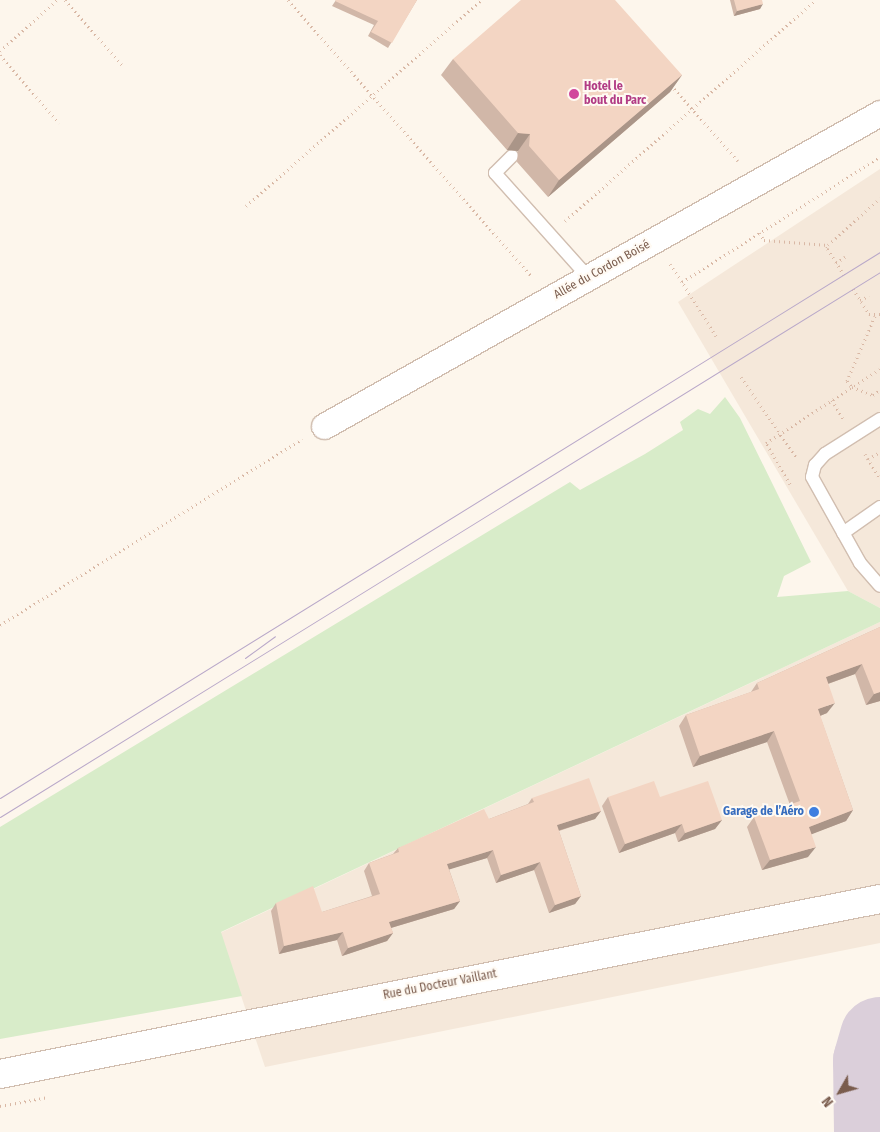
<!DOCTYPE html>
<html>
<head>
<meta charset="utf-8">
<style>
	body { margin:0 }
	#map { position:relative; width:880px; height:1132px; overflow:hidden; background:#fdf6ec; font-family:"Fira Sans Condensed",sans-serif }
	div>[style] { position:absolute }
	[style*='--x'] { left:calc(var(--x)*1px); top:calc(var(--y)*1px); width:calc(var(--w)*1px); rotate:calc(var(--a)*1deg) }
	.residential>* { inset:0; background:#f5e8da }
	.green>* { inset:0; background:#d8ecc9 }
	.taxiway>* { height:80px; margin:-40px; padding:0 40px; transform-origin:40px; border-radius:40px; background:#dbcfda }
	.path>* { height:3px; margin-top:-1.5px; transform-origin:0; background:repeating-linear-gradient(90deg,#d9b8a5 0 1px,transparent 0 5px) }
	.roads { filter:drop-shadow(1px 0 #d1beb0) drop-shadow(-1px 0 #d1beb0) drop-shadow(0 1px #d1beb0) drop-shadow(0 -1px #d1beb0) }
	.lane>* { height:12px; margin:-6px; padding:0 6px; transform-origin:6px; border-radius:6px; background:#fff }
	.street>* { height:25px; margin:-12.5px; padding:0 12.5px; transform-origin:12.5px; border-radius:12.5px; background:#fff }
	.secondary>* { height:28px; margin:-14px; padding:0 14px; transform-origin:14px; border-radius:14px; background:#fff }
	.tram>* { height:1px; margin:-0.5px; padding:0 0.5px; transform-origin:0.5px; border-radius:0.5px; background:#b9a8c9 }
	.wall>* { inset:0; background:#d1b7a8 }
	.shaded-wall>* { inset:0; background:#aa9588 }
	.building>* { inset:0; background:#f3d5c3 }
	.dots>* { width:14px; height:14px; translate:-50% -50%; box-sizing:border-box; border:2px solid #fffaf3; border-radius:50% }
	span { translate:-50% -50%; white-space:nowrap; text-align:center; line-height:1.15; -webkit-text-stroke:4px #fffaf3; paint-order:stroke }
	.hotel-label { font-size:12px; color:#b23c85; font-weight:700 }
	.left { translate:0 -50%; text-align:left }
	.street-label { font-size:12px; color:#7a5c4d }
	.shop-label { font-size:12px; color:#366cbe; font-weight:700 }
	.right { translate:-100% -50%; text-align:right }
	.north { position:absolute; left:815px; top:1067px; width:50px; height:50px; -webkit-text-stroke:4px #fffaf3; paint-order:stroke; rotate:232deg; font-size:14px; font-weight:700; line-height:20px; text-align:center; color:#7a5c4d }
	.north::after { content:''; display:block; margin:auto; width:18px; height:22px; background:#7a5c4d; clip-path:polygon(50% 0,100% 100%,50% 72%,0 100%) }
</style>
</head>
<body>
<div id="map">
	<div class="residential">
		<i style="clip-path:polygon(880px 169px,880px 608px,848px 591px,678px 302px)"></i>
		<i style="clip-path:polygon(880px 622px,880px 943px,265px 1067px,220px 933px)"></i>
	</div>
	<div class="green">
		<i style="clip-path:polygon(725px 397px,740px 418px,811px 562px,784px 576px,777px 597px,848px 591px,880px 608px,880px 622px,221px 932px,242px 996px,0 1039px,0 827px,570px 482px,580px 490px,645px 454px,683px 430px,680px 422px,698px 409px,710px 414px)"></i>
	</div>
	<div class="taxiway">
		<i style="--x:874;--y:1132;--w:71;--a:-90.8"></i>
		<i style="--x:873;--y:1061;--w:25;--a:-74"></i>
	</div>
	<div class="path">
		<i style="--x:65;--y:0;--w:88;--a:48.7"></i>
		<i style="--x:288;--y:0;--w:369;--a:48.6"></i>
		<i style="--x:0;--y:51;--w:76;--a:-41.8"></i>
		<i style="--x:0;--y:55;--w:90;--a:49.1"></i>
		<i style="--x:671;--y:85;--w:101;--a:48.6"></i>
		<i style="--x:246;--y:206;--w:313;--a:-41.2"></i>
		<i style="--x:565;--y:221;--w:334;--a:-41.4"></i>
		<i style="--x:759;--y:233;--w:9;--a:54"></i>
		<i style="--x:764;--y:240;--w:64;--a:4.5"></i>
		<i style="--x:836;--y:263;--w:11;--a:-34"></i>
		<i style="--x:670;--y:264;--w:22;--a:56"></i>
		<i style="--x:844;--y:275;--w:32;--a:-122"></i>
		<i style="--x:827;--y:248;--w:3;--a:-72"></i>
		<i style="--x:828;--y:245;--w:70;--a:-42.1"></i>
		<i style="--x:853;--y:289;--w:30;--a:57"></i>
		<i style="--x:869;--y:314;--w:11;--a:0"></i>
		<i style="--x:860;--y:300;--w:10;--a:-24"></i>
		<i style="--x:875;--y:316;--w:71;--a:113.3"></i>
		<i style="--x:847;--y:381;--w:8;--a:50"></i>
		<i style="--x:852;--y:387;--w:22;--a:21"></i>
		<i style="--x:873;--y:395;--w:9;--a:-36"></i>
		<i style="--x:716;--y:336;--w:64;--a:-122.2"></i>
		<i style="--x:682;--y:282;--w:234;--a:-32.3"></i>
		<i style="--x:741;--y:377;--w:97;--a:55.5"></i>
		<i style="--x:832;--y:400;--w:22;--a:60"></i>
		<i style="--x:865;--y:454;--w:29;--a:59"></i>
		<i style="--x:868;--y:459;--w:14;--a:-30"></i>
		<i style="--x:790;--y:484;--w:48;--a:-120.3"></i>
		<i style="--x:766;--y:443;--w:136;--a:-33"></i>
		<i style="--x:0;--y:625;--w:355;--a:-31.6"></i>
		<i style="--x:0;--y:1106;--w:49;--a:-10.6"></i>
	</div>
	<div class="roads">
		<div class="lane">
			<i style="--x:512;--y:156;--w:24;--a:135"></i>
			<i style="--x:495;--y:173;--w:140;--a:48.2"></i>
			<i style="--x:880;--y:419;--w:65;--a:147.5"></i>
			<i style="--x:825;--y:454;--w:15;--a:132"></i>
			<i style="--x:815;--y:465;--w:12;--a:104"></i>
			<i style="--x:812;--y:477;--w:98;--a:60.8"></i>
			<i style="--x:860;--y:563;--w:30;--a:49"></i>
			<i style="--x:843;--y:533;--w:45;--a:-35.1"></i>
		</div>
		<div class="street">
			<i style="--x:324;--y:426;--w:638;--a:-29.38"></i>
		</div>
		<div class="secondary">
			<i style="--x:0;--y:1074;--w:897;--a:-11.25"></i>
		</div>
	</div>
	<div class="tram">
		<i style="--x:245;--y:658;--w:37;--a:-36"></i>
		<i style="--x:0;--y:798;--w:1036;--a:-31.82"></i>
		<i style="--x:0;--y:817;--w:1035;--a:-31.77"></i>
	</div>
	<div class="wall">
		<i style="clip-path:polygon(336px 0,417px 0,388px 48px,368px 36px,374px 25px,332px 6px)"></i>
		<i style="clip-path:polygon(730px 0,762px 0,760px 9px,734px 16px)"></i>
		<i style="clip-path:polygon(453px 59px,682px 75px,670px 92px,548px 197px,517px 162px,518px 151px,507px 150px,441px 75px)"></i>
		<i style="clip-path:polygon(880px 627px,880px 701px,866px 705px,855px 674px,828px 684px,827px 713px,820px 716px,853px 810px,846px 821px,811px 834px,808px 857px,762px 870px,747px 827px,754px 817px,790px 805px,767px 742px,693px 767px,679px 726px,686px 715px,751px 692px,757px 683px)"></i>
		<i style="clip-path:polygon(608px 797px,660px 797px,722px 820px,715px 829px,678px 842px,675px 833px,619px 853px,602px 806px)"></i>
		<i style="clip-path:polygon(532px 798px,601px 811px,595px 819px,559px 831px,581px 896px,575px 904px,549px 913px,534px 870px,496px 883px,487px 858px,449px 869px,460px 901px,454px 909px,391px 928px,393px 933px,387px 941px,342px 956px,337px 940px,279px 954px,271px 911px,276px 903px,322px 912px,372px 896px,364px 871px,369px 863px,393px 854px,398px 848px,489px 819px,528px 804px)"></i>
	</div>
	<div class="shaded-wall">
		<i style="clip-path:polygon(763px 4px,760px 9px,734px 16px,737px 11px)"></i>
		<i style="clip-path:polygon(682px 75px,670px 92px,548px 197px,559px 180px)"></i>
		<i style="clip-path:polygon(518px 133px,530px 134px,518px 151px,507px 150px)"></i>
		<i style="clip-path:polygon(862px 664px,855px 674px,819px 687px,826px 677px)"></i>
		<i style="clip-path:polygon(880px 692px,880px 701px,866px 705px,874px 694px)"></i>
		<i style="clip-path:polygon(835px 703px,827px 713px,810px 720px,818px 709px)"></i>
		<i style="clip-path:polygon(774px 731px,767px 742px,693px 767px,700px 756px)"></i>
		<i style="clip-path:polygon(853px 810px,846px 821px,802px 838px,809px 827px)"></i>
		<i style="clip-path:polygon(601px 811px,595px 819px,551px 833px,557px 825px)"></i>
		<i style="clip-path:polygon(722px 820px,715px 829px,678px 842px,685px 833px)"></i>
		<i style="clip-path:polygon(682px 824px,675px 833px,619px 853px,625px 844px)"></i>
		<i style="clip-path:polygon(816px 847px,808px 857px,762px 870px,770px 860px)"></i>
		<i style="clip-path:polygon(493px 850px,487px 858px,441px 872px,447px 864px)"></i>
		<i style="clip-path:polygon(540px 862px,534px 870px,496px 883px,501px 875px)"></i>
		<i style="clip-path:polygon(581px 896px,575px 904px,549px 913px,555px 905px)"></i>
		<i style="clip-path:polygon(460px 901px,454px 909px,384px 930px,389px 922px)"></i>
		<i style="clip-path:polygon(343px 932px,337px 940px,279px 954px,284px 946px)"></i>
		<i style="clip-path:polygon(393px 933px,387px 941px,342px 956px,348px 948px)"></i>
	</div>
	<div class="building">
		<i style="clip-path:polygon(336px 0,417px 0,392px 43px,371px 32px,378px 21px,335px 1px)"></i>
		<i style="clip-path:polygon(521px 0,615px 0,682px 75px,559px 180px,529px 146px,530px 134px,518px 133px,453px 59px)"></i>
		<i style="clip-path:polygon(734px 0,762px 0,763px 4px,737px 11px)"></i>
		<i style="clip-path:polygon(880px 627px,880px 692px,874px 694px,862px 664px,826px 677px,835px 703px,818px 709px,853px 810px,809px 827px,816px 847px,770px 860px,754px 817px,800px 801px,774px 731px,700px 756px,686px 715px,759px 689px,757px 683px)"></i>
		<i style="clip-path:polygon(589px 778px,601px 811px,557px 825px,581px 896px,555px 905px,540px 862px,501px 875px,493px 850px,447px 864px,460px 901px,389px 922px,393px 933px,348px 948px,343px 932px,284px 946px,276px 903px,313px 886px,322px 912px,380px 894px,369px 863px,399px 852px,398px 848px,484px 809px,489px 819px,534px 802px,532px 798px)"></i>
		<i style="clip-path:polygon(654px 781px,660px 797px,708px 781px,722px 820px,685px 833px,682px 824px,625px 844px,608px 797px)"></i>
	</div>
	<div class="dots">
		<i style="left:574px;top:94px;background:#d1479c"></i>
		<i style="left:814px;top:812px;background:#3f7fe0"></i>
	</div>
	<div class="hotel-label">
		<span class="left" style="left:584px;top:94px">Hotel le<br>bout du Parc</span>
	</div>
	<div class="street-label">
		<span style="left:602px;top:270px;rotate:-29deg">Allée du Cordon Boisé</span>
		<span style="left:440px;top:985px;rotate:-11deg">Rue du Docteur Vaillant</span>
	</div>
	<div class="shop-label">
		<span class="right" style="left:804px;top:812px">Garage de l’Aéro</span>
	</div>
	<div class="north">N</div>
</div>
</body>
</html>
